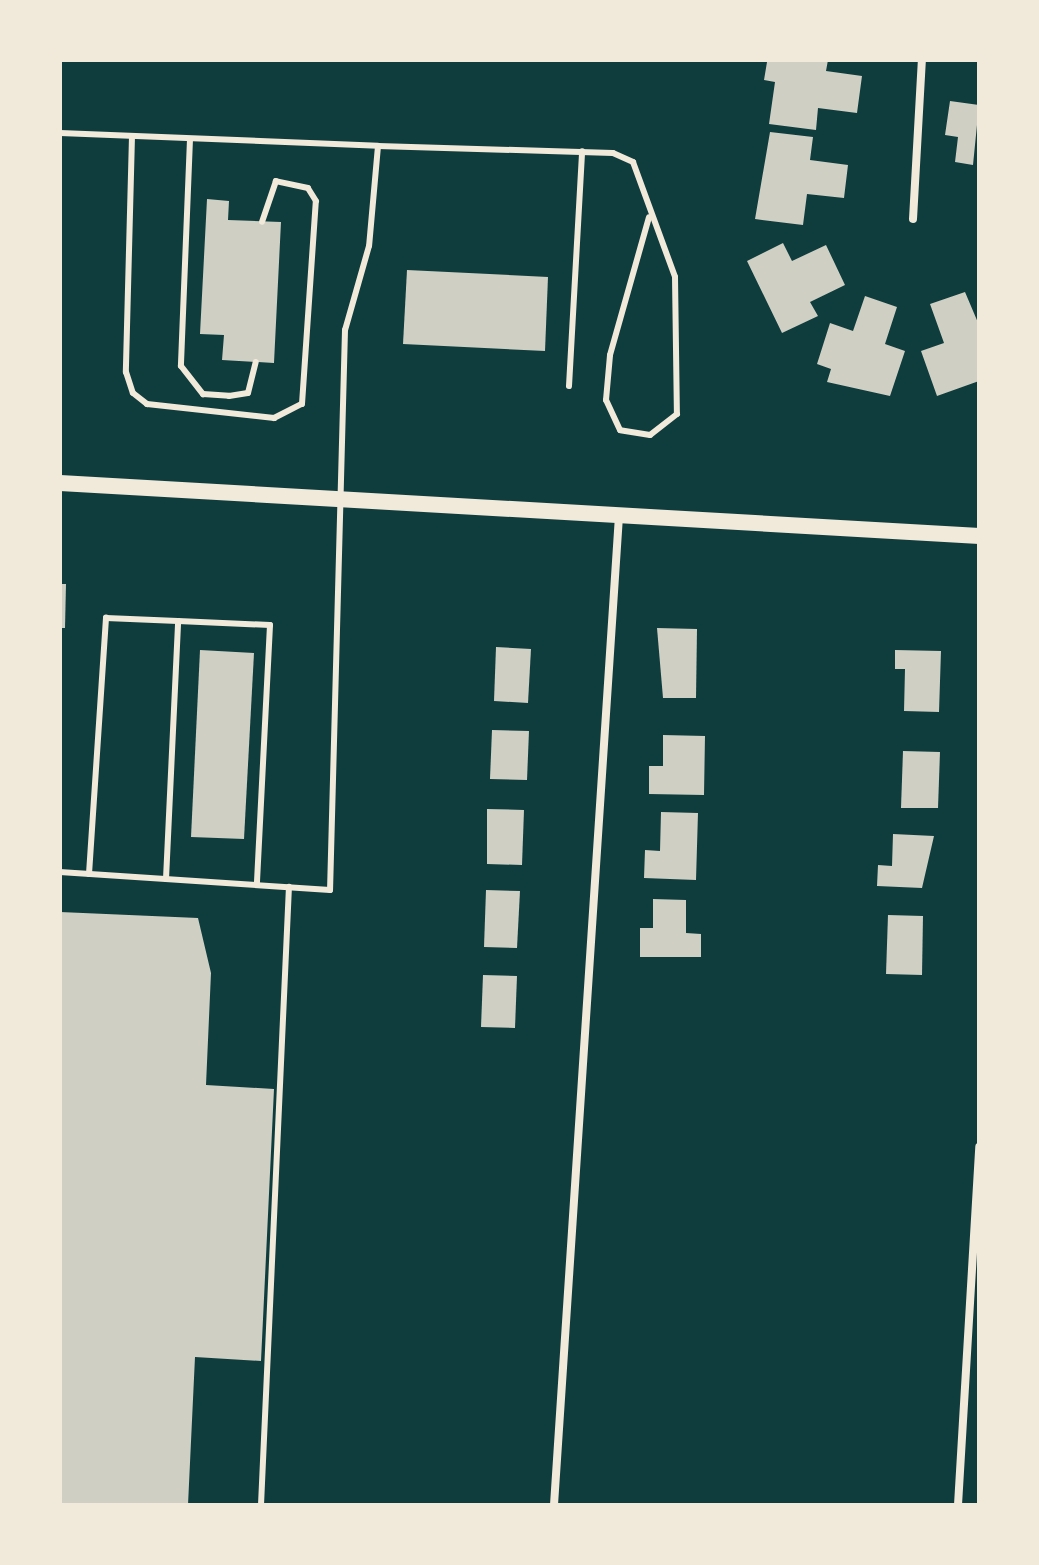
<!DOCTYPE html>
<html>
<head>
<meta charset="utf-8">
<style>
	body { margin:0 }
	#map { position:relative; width:1039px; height:1565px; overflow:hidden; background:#0f3d3e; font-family:Cabin,sans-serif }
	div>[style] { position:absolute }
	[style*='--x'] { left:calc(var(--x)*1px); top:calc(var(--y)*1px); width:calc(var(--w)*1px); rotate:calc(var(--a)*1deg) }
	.building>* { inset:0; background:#cfcfc3 }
	.service>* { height:6px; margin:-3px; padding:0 3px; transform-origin:3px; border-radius:3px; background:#f1e9da }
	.minor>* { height:8px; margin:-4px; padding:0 4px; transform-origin:4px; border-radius:4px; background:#f1e9da }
	.secondary>* { height:16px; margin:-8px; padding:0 8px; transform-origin:8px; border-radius:8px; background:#f1e9da }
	span { translate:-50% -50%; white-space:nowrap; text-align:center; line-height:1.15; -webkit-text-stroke:6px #f1e9da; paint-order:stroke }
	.frame { position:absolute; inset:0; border:62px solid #f1e9da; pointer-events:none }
</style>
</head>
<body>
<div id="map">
	<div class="building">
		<i style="clip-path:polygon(828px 60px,826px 71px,862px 76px,857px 113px,818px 108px,816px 130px,769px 124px,775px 82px,764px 80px,767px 62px)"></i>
		<i style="clip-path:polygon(950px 101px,979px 105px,973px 165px,955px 162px,958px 137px,945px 135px)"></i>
		<i style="clip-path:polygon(770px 132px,813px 137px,810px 160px,848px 165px,844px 198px,807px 194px,803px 225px,755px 219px)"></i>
		<i style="clip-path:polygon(207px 199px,229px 201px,228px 220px,281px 222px,274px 363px,222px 360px,224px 335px,200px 334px)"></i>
		<i style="clip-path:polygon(783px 243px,792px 261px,826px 245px,845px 285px,810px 302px,818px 316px,782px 333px,747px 261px)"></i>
		<i style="clip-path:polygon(407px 270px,548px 277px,545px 351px,403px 344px)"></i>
		<i style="clip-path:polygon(965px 292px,979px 325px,979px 381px,937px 396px,921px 351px,944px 343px,930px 304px)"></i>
		<i style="clip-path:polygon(865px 296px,897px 307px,885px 344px,905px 351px,890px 396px,827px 382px,831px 369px,817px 364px,830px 323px,853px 331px)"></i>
		<i style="clip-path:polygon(60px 584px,66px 584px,65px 628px,60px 628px)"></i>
		<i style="clip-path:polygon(657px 628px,697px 629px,696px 698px,663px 698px)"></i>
		<i style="clip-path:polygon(496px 647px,531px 649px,528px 703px,494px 701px)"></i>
		<i style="clip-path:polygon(200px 650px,254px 653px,244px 839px,191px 837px)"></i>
		<i style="clip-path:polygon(895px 650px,941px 651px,939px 712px,904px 711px,905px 669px,895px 669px)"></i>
		<i style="clip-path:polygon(492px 730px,529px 731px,527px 780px,490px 779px)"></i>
		<i style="clip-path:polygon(663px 735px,705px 736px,704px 795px,649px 794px,649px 766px,663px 766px)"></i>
		<i style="clip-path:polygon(903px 751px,940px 752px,938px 808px,901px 808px)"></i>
		<i style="clip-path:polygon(487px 809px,524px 810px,522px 865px,487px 864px)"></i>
		<i style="clip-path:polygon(661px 812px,698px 813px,696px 880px,644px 878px,645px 850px,660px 851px)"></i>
		<i style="clip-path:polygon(893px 834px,934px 836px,922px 888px,877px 886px,878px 865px,892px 866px)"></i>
		<i style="clip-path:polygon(486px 890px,520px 891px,517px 948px,484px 947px)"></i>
		<i style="clip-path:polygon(653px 899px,686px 900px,686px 933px,701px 934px,701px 957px,640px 957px,640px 928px,653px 928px)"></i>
		<i style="clip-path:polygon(60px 912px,198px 918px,211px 973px,206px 1085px,274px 1089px,261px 1361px,195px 1357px,188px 1505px,60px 1505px)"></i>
		<i style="clip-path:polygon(888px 915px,923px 916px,922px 975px,886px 974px)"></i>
		<i style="clip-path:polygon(483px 975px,517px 976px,515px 1028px,481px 1027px)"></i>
	</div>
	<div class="service">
		<i style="--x:60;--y:133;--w:318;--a:2.3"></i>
		<i style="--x:378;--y:146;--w:100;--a:95.1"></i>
		<i style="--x:369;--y:246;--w:87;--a:105.9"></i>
		<i style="--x:345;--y:330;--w:560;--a:91.53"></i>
		<i style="--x:330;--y:890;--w:271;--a:-176.2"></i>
		<i style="--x:132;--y:136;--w:236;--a:91.5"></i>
		<i style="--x:126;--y:372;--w:22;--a:72"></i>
		<i style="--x:133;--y:393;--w:18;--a:38"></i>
		<i style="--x:147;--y:404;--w:128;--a:6.3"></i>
		<i style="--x:274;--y:418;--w:31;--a:-27"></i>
		<i style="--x:302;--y:404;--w:203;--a:-86.1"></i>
		<i style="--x:316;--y:201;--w:15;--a:-122"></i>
		<i style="--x:308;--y:188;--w:33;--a:-168"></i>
		<i style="--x:276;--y:181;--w:43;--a:108.9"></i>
		<i style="--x:190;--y:139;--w:227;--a:92.3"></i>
		<i style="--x:181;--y:366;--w:36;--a:52"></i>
		<i style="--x:203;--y:394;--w:26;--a:4"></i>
		<i style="--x:229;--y:396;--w:19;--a:-9"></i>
		<i style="--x:248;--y:393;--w:32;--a:-76"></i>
		<i style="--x:378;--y:146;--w:235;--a:1.7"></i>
		<i style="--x:613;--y:153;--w:22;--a:24"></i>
		<i style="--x:633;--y:162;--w:122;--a:69.9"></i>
		<i style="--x:675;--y:277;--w:137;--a:89.2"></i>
		<i style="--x:677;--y:414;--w:34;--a:142"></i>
		<i style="--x:650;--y:435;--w:30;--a:-171"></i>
		<i style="--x:620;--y:430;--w:33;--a:-115"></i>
		<i style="--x:606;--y:400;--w:45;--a:-84.9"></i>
		<i style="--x:610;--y:355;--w:143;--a:-74.2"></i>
		<i style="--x:569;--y:386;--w:235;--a:-86.8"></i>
		<i style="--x:89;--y:874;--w:257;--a:-86.2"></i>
		<i style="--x:106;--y:618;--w:72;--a:2.4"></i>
		<i style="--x:166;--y:879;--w:258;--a:-87.3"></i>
		<i style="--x:178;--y:621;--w:92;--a:2.5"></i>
		<i style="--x:270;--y:625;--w:260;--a:92.9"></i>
		<i style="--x:261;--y:1505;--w:619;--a:-87.41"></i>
	</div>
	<div class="minor">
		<i style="--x:913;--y:219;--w:159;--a:-86.8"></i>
		<i style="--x:554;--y:1505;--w:992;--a:-86.24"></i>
		<i style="--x:958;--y:1505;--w:359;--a:-86.6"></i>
	</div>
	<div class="secondary">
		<i style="--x:60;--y:483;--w:921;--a:3.3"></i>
	</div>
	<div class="frame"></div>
</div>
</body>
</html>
